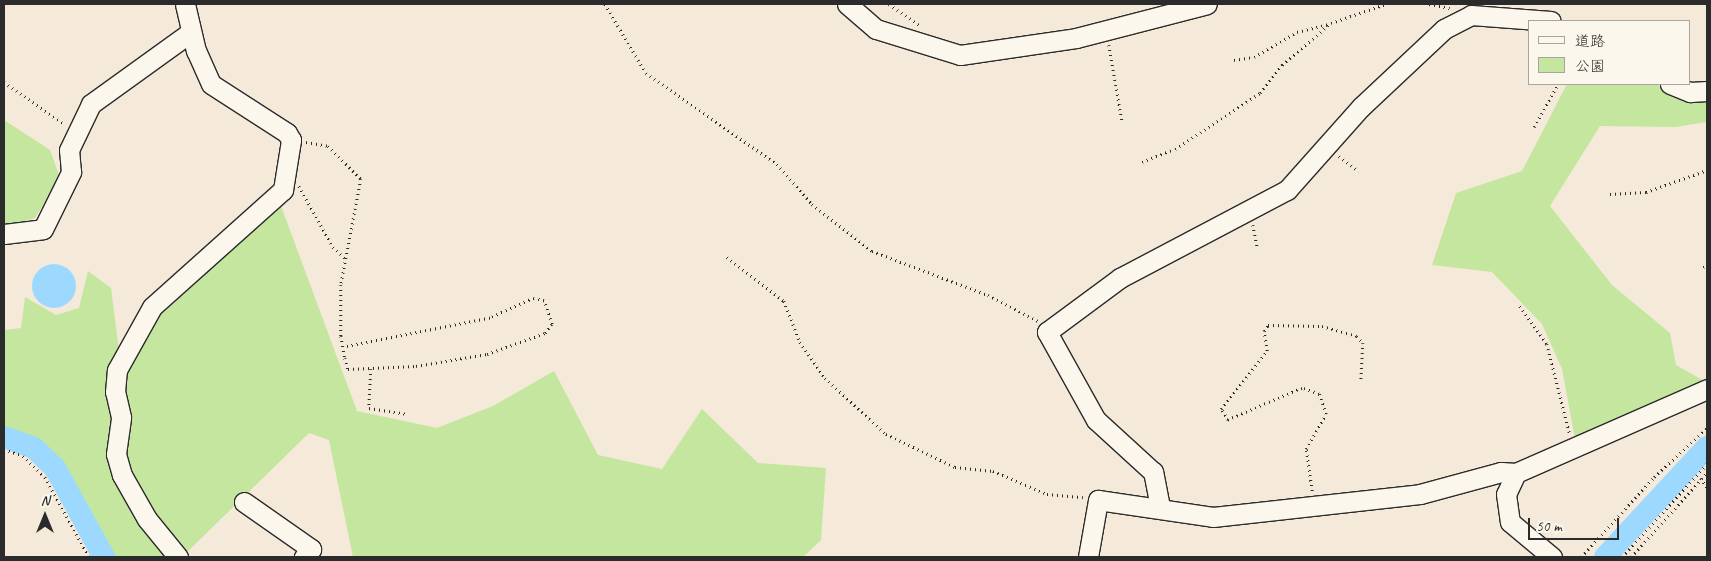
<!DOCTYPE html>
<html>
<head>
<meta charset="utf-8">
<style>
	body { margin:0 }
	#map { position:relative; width:1711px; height:561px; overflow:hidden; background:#f5e9d9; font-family:Caveat,"Klee One",sans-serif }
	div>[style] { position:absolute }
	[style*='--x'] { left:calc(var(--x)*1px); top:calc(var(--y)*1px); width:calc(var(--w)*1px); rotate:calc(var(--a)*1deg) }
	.green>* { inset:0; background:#c4e69f }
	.water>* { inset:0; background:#9dd9fe }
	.round { border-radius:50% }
	.river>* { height:22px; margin:-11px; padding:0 11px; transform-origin:11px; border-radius:11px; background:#9dd9fe }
	.path>* { height:2.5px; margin-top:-1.25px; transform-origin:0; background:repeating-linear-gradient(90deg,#2b2b2b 0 1px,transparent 0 5px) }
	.roads { filter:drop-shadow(1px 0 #2b2b2b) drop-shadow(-1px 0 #2b2b2b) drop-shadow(0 1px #2b2b2b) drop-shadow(0 -1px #2b2b2b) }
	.minor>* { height:19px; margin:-9.5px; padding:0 9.5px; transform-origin:9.5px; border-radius:9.5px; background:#fbf7ec }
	span { translate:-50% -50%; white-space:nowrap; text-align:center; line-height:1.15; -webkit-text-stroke:4px #fbf7ec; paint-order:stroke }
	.frame { position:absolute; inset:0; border:5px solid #2b2b2b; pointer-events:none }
	.legend { position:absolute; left:1528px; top:20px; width:162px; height:65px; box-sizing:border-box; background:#fbf7ec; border:1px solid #a8a59f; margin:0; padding:6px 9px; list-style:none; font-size:15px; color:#2b2b2b }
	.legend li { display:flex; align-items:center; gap:10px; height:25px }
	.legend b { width:25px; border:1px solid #a8a59f }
	.north { position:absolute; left:20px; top:491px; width:50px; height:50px; -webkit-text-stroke:4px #fbf7ec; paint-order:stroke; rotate:0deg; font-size:14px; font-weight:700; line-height:20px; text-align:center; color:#2b2b2b }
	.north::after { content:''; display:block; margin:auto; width:18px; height:22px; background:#2b2b2b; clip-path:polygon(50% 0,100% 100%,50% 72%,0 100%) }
	.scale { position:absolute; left:1528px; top:518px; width:91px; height:22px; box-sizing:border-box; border:2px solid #2b2b2b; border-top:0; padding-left:6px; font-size:15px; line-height:18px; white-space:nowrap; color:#2b2b2b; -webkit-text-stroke:4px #fbf7ec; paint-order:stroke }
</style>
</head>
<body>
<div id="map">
	<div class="green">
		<i style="clip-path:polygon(1567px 84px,1657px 84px,1664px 91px,1707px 99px,1707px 122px,1675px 127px,1600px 126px,1550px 206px,1612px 285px,1670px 333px,1676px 365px,1706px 382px,1576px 444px,1562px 369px,1542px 324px,1492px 272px,1432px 265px,1456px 193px,1522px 171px)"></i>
		<i style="clip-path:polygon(4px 120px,50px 150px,60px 178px,35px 218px,4px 227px)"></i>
		<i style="clip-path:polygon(281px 206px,357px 411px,437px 428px,493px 406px,554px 371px,598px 455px,662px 469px,702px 409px,758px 463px,826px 468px,821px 540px,803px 557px,353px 557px,329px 440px,309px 433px,182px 557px,108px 557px,34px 438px,4px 430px,4px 330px,21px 328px,25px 297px,56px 315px,79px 308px,88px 271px,111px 288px,119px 351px)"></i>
	</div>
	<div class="water">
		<i class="round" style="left:32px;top:264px;width:44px;height:44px"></i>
	</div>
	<div class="river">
		<i style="--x:4;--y:437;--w:32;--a:20"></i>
		<i style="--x:34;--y:448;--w:29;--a:44"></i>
		<i style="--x:55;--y:468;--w:102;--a:61.2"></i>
		<i style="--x:1605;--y:557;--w:150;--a:-47.2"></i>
	</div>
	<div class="path">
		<i style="--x:605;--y:4;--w:80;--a:59.3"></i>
		<i style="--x:646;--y:73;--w:160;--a:34.8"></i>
		<i style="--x:777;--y:164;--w:53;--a:48.8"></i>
		<i style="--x:812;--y:204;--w:76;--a:38.1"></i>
		<i style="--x:872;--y:251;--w:124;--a:20.8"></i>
		<i style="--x:988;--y:295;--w:56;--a:27.5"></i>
		<i style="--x:889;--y:4;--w:38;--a:35"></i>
		<i style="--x:1429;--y:4;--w:21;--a:11"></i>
		<i style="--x:1109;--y:45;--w:76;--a:80.2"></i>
		<i style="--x:1234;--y:60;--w:20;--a:-9"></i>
		<i style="--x:1254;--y:57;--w:50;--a:-30.2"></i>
		<i style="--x:1297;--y:32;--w:33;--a:-14"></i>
		<i style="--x:4;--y:82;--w:73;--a:35"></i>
		<i style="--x:1534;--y:127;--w:49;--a:-60.8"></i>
		<i style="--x:306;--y:142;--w:22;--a:10"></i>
		<i style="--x:328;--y:146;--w:47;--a:45"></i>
		<i style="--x:361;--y:179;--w:108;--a:100.7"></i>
		<i style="--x:341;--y:285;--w:51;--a:90"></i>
		<i style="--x:341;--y:336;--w:22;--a:80"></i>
		<i style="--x:345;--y:358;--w:11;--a:75"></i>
		<i style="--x:348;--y:369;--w:68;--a:-2.5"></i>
		<i style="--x:416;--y:366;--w:72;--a:-9.6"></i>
		<i style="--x:487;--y:354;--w:62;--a:-19.9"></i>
		<i style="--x:545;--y:333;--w:11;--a:-52"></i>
		<i style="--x:552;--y:324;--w:24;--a:-109"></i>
		<i style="--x:544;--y:301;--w:10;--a:-163"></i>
		<i style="--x:534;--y:298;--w:48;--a:155.6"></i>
		<i style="--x:490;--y:318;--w:149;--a:168.8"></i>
		<i style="--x:1339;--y:156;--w:25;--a:37"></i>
		<i style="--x:1142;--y:162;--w:35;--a:-22"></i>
		<i style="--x:1175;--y:149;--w:102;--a:-33.4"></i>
		<i style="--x:1260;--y:93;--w:36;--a:-52"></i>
		<i style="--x:1282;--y:65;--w:65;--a:-40.6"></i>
		<i style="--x:1331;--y:23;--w:58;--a:-19.1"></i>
		<i style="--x:299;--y:186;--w:70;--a:60.9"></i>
		<i style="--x:333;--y:247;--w:18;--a:43"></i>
		<i style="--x:1610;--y:194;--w:36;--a:-3"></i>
		<i style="--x:1646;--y:192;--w:65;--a:-19.8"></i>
		<i style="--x:1253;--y:225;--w:25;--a:79"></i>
		<i style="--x:727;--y:257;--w:72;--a:37.7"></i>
		<i style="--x:784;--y:301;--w:44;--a:68.7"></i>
		<i style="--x:800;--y:342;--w:44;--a:55.2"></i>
		<i style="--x:825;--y:378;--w:83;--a:42.6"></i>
		<i style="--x:886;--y:434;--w:76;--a:25.6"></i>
		<i style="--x:955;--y:467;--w:38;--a:6"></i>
		<i style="--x:993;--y:471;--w:59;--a:23.1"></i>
		<i style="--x:1047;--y:494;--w:36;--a:5"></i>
		<i style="--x:1703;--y:267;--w:4;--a:-27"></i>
		<i style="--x:1520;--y:306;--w:47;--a:54.6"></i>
		<i style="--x:1547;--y:344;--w:94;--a:75.8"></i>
		<i style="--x:371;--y:369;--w:39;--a:93"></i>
		<i style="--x:369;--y:408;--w:39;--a:9"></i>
		<i style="--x:4;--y:449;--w:20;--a:20"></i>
		<i style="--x:23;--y:456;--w:30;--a:44"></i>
		<i style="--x:45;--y:477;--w:91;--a:61.2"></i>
		<i style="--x:1701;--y:478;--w:12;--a:59"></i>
		<i style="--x:1312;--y:491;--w:42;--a:-98.1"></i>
		<i style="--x:1306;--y:449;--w:40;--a:-60.3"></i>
		<i style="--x:1326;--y:414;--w:21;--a:-109"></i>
		<i style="--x:1319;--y:394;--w:18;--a:-161"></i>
		<i style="--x:1302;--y:388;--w:81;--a:156.6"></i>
		<i style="--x:1228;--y:420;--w:13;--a:-122"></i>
		<i style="--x:1221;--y:409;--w:74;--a:-51.6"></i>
		<i style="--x:1267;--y:351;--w:20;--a:-99"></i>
		<i style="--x:1264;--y:331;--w:7;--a:-56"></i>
		<i style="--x:1268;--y:325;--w:54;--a:1.1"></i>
		<i style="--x:1322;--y:326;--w:36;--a:16"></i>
		<i style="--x:1357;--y:336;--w:9;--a:49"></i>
		<i style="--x:1363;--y:343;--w:39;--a:93"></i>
		<i style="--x:1581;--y:557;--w:108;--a:-47.6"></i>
		<i style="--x:1654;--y:477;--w:72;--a:-42.8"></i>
		<i style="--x:1622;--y:557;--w:126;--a:-47.6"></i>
		<i style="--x:1631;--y:557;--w:113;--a:-47.9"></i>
	</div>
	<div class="roads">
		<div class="minor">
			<i style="--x:847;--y:4;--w:38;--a:41"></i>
			<i style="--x:876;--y:29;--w:88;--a:17.2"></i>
			<i style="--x:960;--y:55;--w:117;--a:-8.3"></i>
			<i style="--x:1076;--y:38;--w:135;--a:-14.5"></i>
			<i style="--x:1670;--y:84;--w:22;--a:22"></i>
			<i style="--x:1690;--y:92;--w:17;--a:-3"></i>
			<i style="--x:4;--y:234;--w:39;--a:-7"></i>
			<i style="--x:43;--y:229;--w:64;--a:-63.8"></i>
			<i style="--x:71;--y:172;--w:22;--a:-95"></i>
			<i style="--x:69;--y:150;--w:51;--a:-64.4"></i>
			<i style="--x:91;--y:104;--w:123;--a:-35.8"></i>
			<i style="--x:1516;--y:473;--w:23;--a:115"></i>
			<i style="--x:1506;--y:494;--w:28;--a:82"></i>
			<i style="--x:1510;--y:522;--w:55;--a:39.8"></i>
			<i style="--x:244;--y:502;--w:82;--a:35"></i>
			<i style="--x:311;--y:549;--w:11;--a:131"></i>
			<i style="--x:1160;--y:507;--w:36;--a:-101"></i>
			<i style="--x:1153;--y:472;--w:77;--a:-137.6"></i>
			<i style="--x:1096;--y:420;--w:101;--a:-119.1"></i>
			<i style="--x:1047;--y:332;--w:91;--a:-36.5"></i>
			<i style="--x:1120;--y:278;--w:189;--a:-27.8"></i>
			<i style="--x:1287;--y:190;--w:111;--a:-48.3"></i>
			<i style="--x:1361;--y:107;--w:114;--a:-43.2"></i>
			<i style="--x:1444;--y:29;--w:30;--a:-27"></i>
			<i style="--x:1471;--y:15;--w:80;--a:4.3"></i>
			<i style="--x:178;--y:557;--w:49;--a:-129.2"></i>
			<i style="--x:147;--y:519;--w:51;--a:-119.6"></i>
			<i style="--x:122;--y:475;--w:22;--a:-106"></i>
			<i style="--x:116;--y:454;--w:37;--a:-82"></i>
			<i style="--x:121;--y:417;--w:26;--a:-103"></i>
			<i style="--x:115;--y:392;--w:22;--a:-85"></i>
			<i style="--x:117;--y:370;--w:72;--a:-60.9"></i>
			<i style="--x:152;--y:307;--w:176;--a:-41.8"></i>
			<i style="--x:283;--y:190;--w:51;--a:-80.9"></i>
			<i style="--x:291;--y:140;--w:8;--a:-120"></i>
			<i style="--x:287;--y:133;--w:90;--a:-147.2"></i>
			<i style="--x:211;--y:84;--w:36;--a:-114"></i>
			<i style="--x:196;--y:51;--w:48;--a:-103.2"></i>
			<i style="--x:1088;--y:557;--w:58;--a:-80"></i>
			<i style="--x:1098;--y:500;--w:116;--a:8.4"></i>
			<i style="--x:1213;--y:517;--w:208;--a:-6.3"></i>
			<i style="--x:1420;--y:494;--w:84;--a:-15.2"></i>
			<i style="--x:1501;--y:472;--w:15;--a:4"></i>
			<i style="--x:1516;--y:473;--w:209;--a:-23.7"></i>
		</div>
	</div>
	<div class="frame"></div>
	<ul class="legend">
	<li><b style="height:6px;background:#fbf7ec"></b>道路</li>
	<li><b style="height:14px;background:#c4e69f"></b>公園</li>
	</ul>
	<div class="north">N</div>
	<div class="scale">50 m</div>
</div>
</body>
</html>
